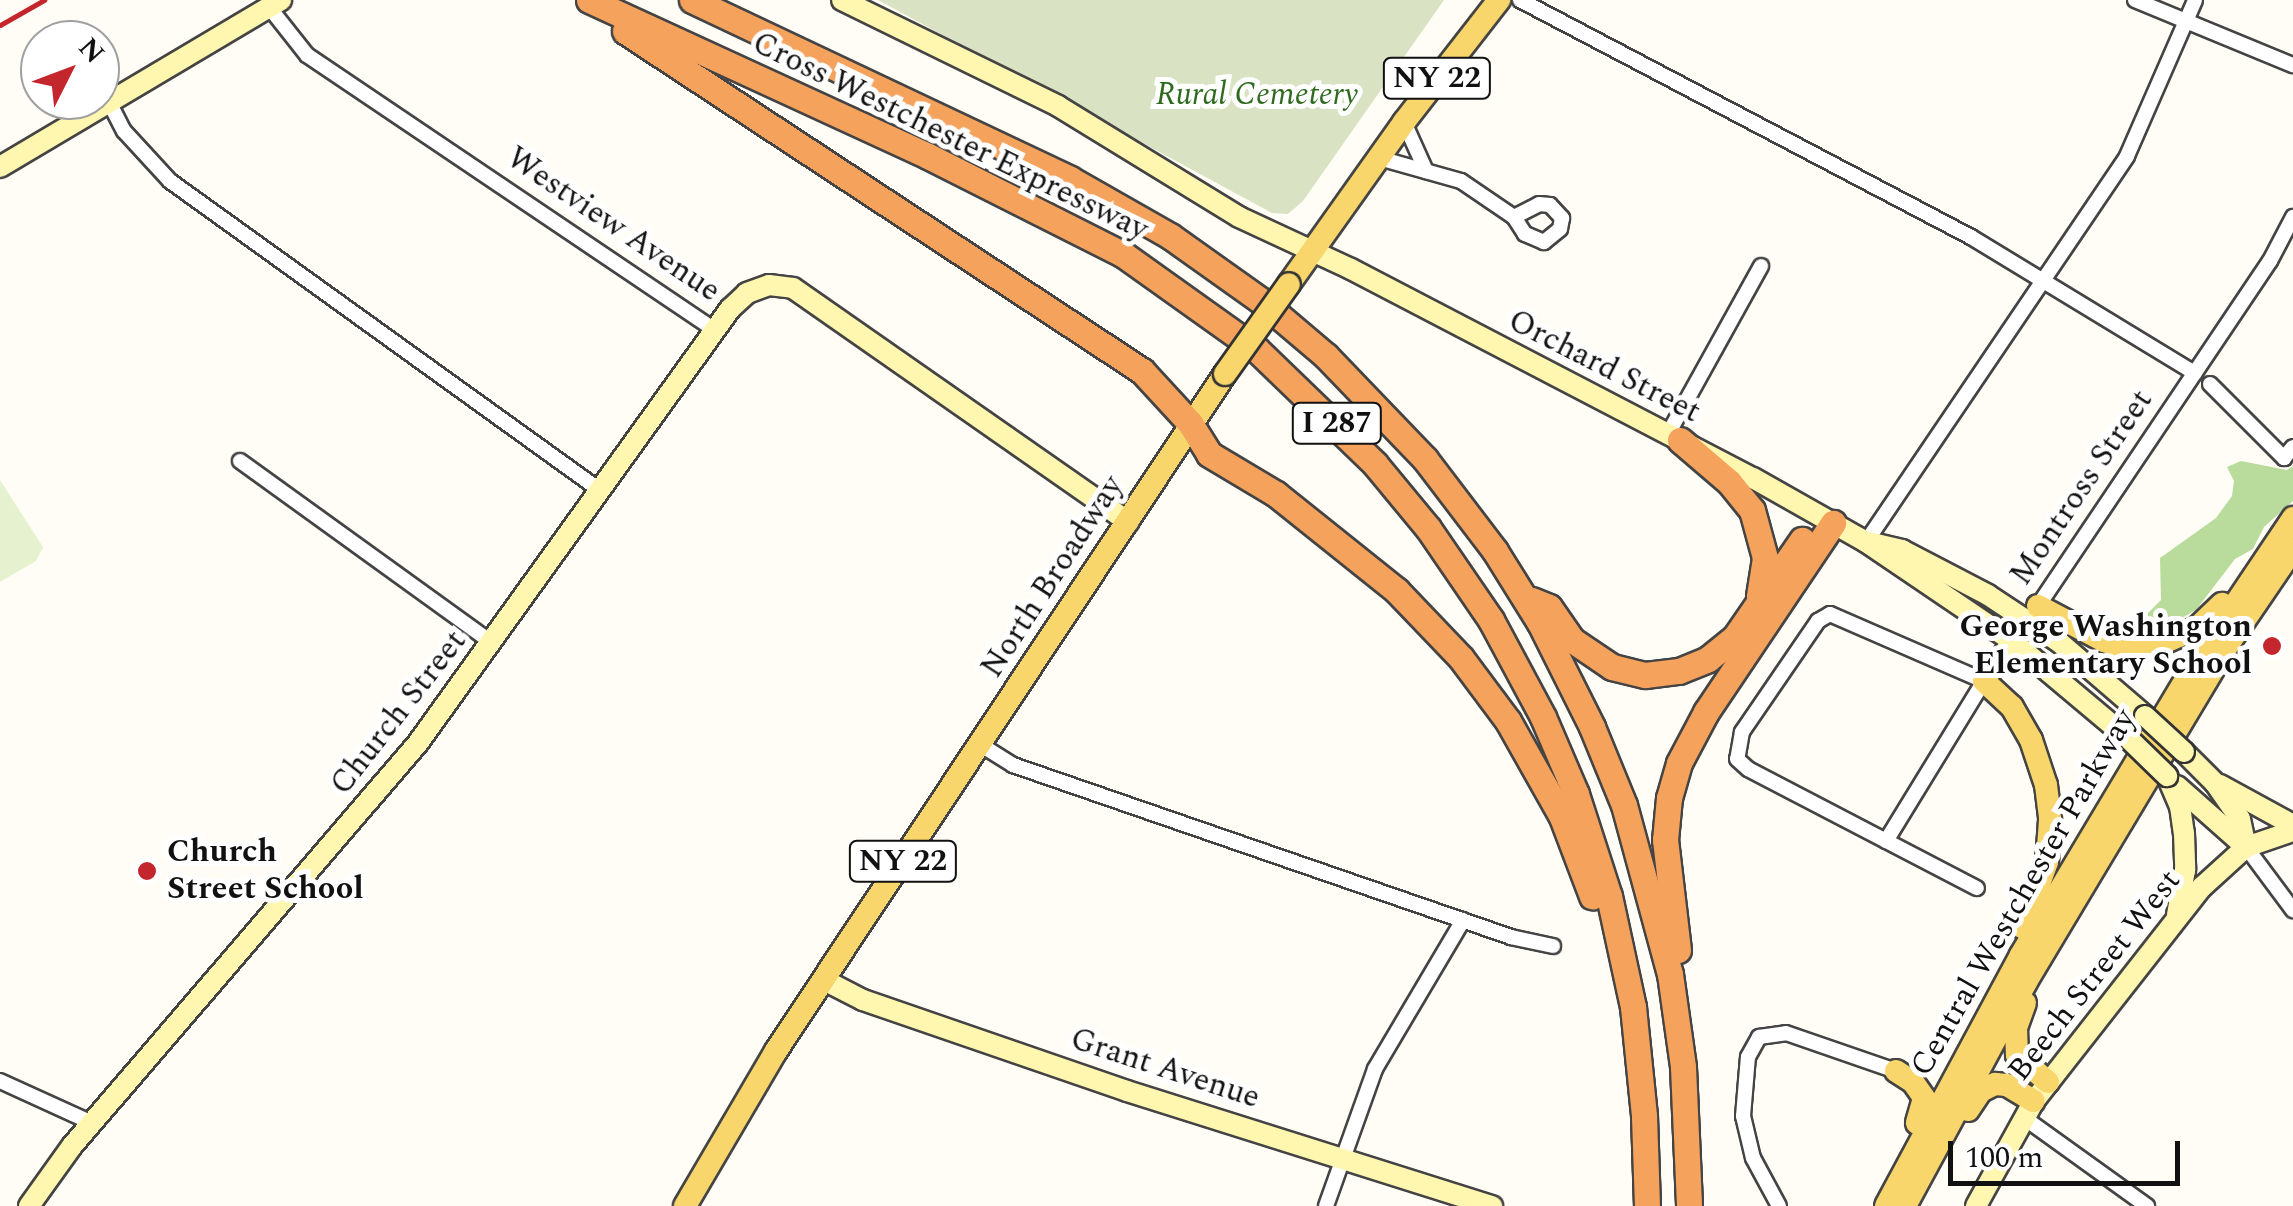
<!DOCTYPE html>
<html>
<head>
<meta charset="utf-8">
<style>
	body { margin:0 }
	#map { position:relative; width:2293px; height:1206px; overflow:hidden; background:#fffdf5; font-family:Spectral,serif }
	div>[style] { position:absolute }
	[style*='--x'] { left:calc(var(--x)*1px); top:calc(var(--y)*1px); width:calc(var(--w)*1px); rotate:calc(var(--a)*1deg) }
	.forest>* { inset:0; background:#b9dc9c }
	.cemetery>* { inset:0; background:#d9e3c4 }
	.pitch>* { inset:0; background:#e6f2cf }
	.roads { filter:drop-shadow(2px 0 #444) drop-shadow(-2px 0 #444) drop-shadow(0 2px #444) drop-shadow(0 -2px #444) }
	.street>* { height:14px; margin:-7px; padding:0 7px; transform-origin:7px; border-radius:7px; background:#fff }
	.secondary>* { height:20px; margin:-10px; padding:0 10px; transform-origin:10px; border-radius:10px; background:#fff6b0 }
	.primary>* { height:22px; margin:-11px; padding:0 11px; transform-origin:11px; border-radius:11px; background:#f9d66b }
	.highway>* { height:25px; margin:-12.5px; padding:0 12.5px; transform-origin:12.5px; border-radius:12.5px; background:#f5a25d }
	.rail>* { height:5px; margin:-2.5px; padding:0 2.5px; transform-origin:2.5px; border-radius:2.5px; background:#c4262e }
	.bridges { filter:drop-shadow(2px 0 #333) drop-shadow(-2px 0 #333) drop-shadow(0 2px #333) drop-shadow(0 -2px #333) }
	.secondary-bridge>* { height:20px; margin:-10px; padding:0 10px; transform-origin:10px; border-radius:10px; background:#fff6b0 }
	.primary-bridge>* { height:22px; margin:-11px; padding:0 11px; transform-origin:11px; border-radius:11px; background:#f9d66b }
	.dots>* { width:28px; height:28px; translate:-50% -50%; box-sizing:border-box; border:5px solid #fff; border-radius:50% }
	span { translate:-50% -50%; white-space:nowrap; text-align:center; line-height:1.15; -webkit-text-stroke:10px #fff; paint-order:stroke }
	.shield-label span { padding:2px 8px; background:#fff; border:2px solid; border-radius:8px; -webkit-text-stroke-width:0 }
	.shield-label { font-size:30px; color:#111; font-weight:700 }
	.park-label { font-size:32px; color:#2f6b1f; font-style:italic }
	.street-label { font-size:32px; color:#111 }
	.poi-label { font-size:32px; color:#111; font-weight:700 }
	.right { translate:-100% -50%; text-align:right }
	.left { translate:0 -50%; text-align:left }
	.north { position:absolute; left:20px; top:20px; width:100px; height:100px; box-sizing:border-box; background:#fff; border:2px solid #a0a0a0; border-radius:50%; rotate:48deg; font-size:28px; font-weight:700; line-height:40px; text-align:center; color:#111 }
	.north::after { content:''; display:block; margin:auto; width:35px; height:45px; background:#c4262e; clip-path:polygon(50% 0,100% 100%,50% 72%,0 100%) }
	.scale { position:absolute; left:1948px; top:1141px; width:232px; height:45px; box-sizing:border-box; border:5px solid #111; border-top:0; padding-left:12px; font-size:30px; line-height:35px; white-space:nowrap; color:#111; -webkit-text-stroke:8px #fff; paint-order:stroke }
</style>
</head>
<body>
<div id="map">
	<div class="forest">
		<i style="clip-path:polygon(2241px 461px,2287px 470px,2293px 466px,2293px 501px,2264px 527px,2253px 549px,2235px 559px,2196px 610px,2171px 624px,2131px 630px,2161px 600px,2160px 558px,2216px 518px,2232px 496px,2234px 481px,2227px 467px)"></i>
	</div>
	<div class="cemetery">
		<i style="clip-path:polygon(878px 0,1444px 0,1303px 201px,1288px 214px,1272px 213px)"></i>
	</div>
	<div class="pitch">
		<i style="clip-path:polygon(0 480px,43px 547px,36px 561px,0 582px)"></i>
	</div>
	<div class="roads">
		<div class="street">
			<i style="--x:1520;--y:0;--w:509;--a:27.72"></i>
			<i style="--x:1971;--y:237;--w:262;--a:31.3"></i>
			<i style="--x:2135;--y:0;--w:171;--a:22.4"></i>
			<i style="--x:269;--y:7;--w:61;--a:51.6"></i>
			<i style="--x:307;--y:55;--w:492;--a:34"></i>
			<i style="--x:108;--y:100;--w:35;--a:63"></i>
			<i style="--x:124;--y:131;--w:68;--a:47.4"></i>
			<i style="--x:170;--y:181;--w:531;--a:35.73"></i>
			<i style="--x:1404;--y:122;--w:54;--a:65.8"></i>
			<i style="--x:1379;--y:158;--w:85;--a:15.7"></i>
			<i style="--x:1461;--y:181;--w:64;--a:34.2"></i>
			<i style="--x:1539;--y:204;--w:11;--a:5"></i>
			<i style="--x:1550;--y:205;--w:18;--a:47"></i>
			<i style="--x:1562;--y:218;--w:11;--a:100"></i>
			<i style="--x:1560;--y:229;--w:21;--a:141"></i>
			<i style="--x:1544;--y:242;--w:21;--a:-157"></i>
			<i style="--x:1525;--y:234;--w:20;--a:-123"></i>
			<i style="--x:1514;--y:217;--w:28;--a:-27"></i>
			<i style="--x:2210;--y:384;--w:105;--a:45"></i>
			<i style="--x:2284;--y:458;--w:14;--a:-51"></i>
			<i style="--x:1668;--y:434;--w:192;--a:-61"></i>
			<i style="--x:240;--y:461;--w:309;--a:35.8"></i>
			<i style="--x:1866;--y:542;--w:466;--a:-55.9"></i>
			<i style="--x:2127;--y:156;--w:170;--a:-66.4"></i>
			<i style="--x:2036;--y:609;--w:419;--a:-56.1"></i>
			<i style="--x:2270;--y:261;--w:50;--a:-62.4"></i>
			<i style="--x:981;--y:745;--w:38;--a:32"></i>
			<i style="--x:1013;--y:765;--w:527;--a:19.05"></i>
			<i style="--x:1511;--y:937;--w:43;--a:12.1"></i>
			<i style="--x:1886;--y:841;--w:188;--a:-58.5"></i>
			<i style="--x:1984;--y:681;--w:168;--a:-156.5"></i>
			<i style="--x:1830;--y:614;--w:14;--a:150"></i>
			<i style="--x:1818;--y:621;--w:135;--a:124.4"></i>
			<i style="--x:1742;--y:732;--w:27;--a:100"></i>
			<i style="--x:1737;--y:759;--w:15;--a:42"></i>
			<i style="--x:1748;--y:769;--w:258;--a:27.5"></i>
			<i style="--x:2246;--y:847;--w:79;--a:53.3"></i>
			<i style="--x:0;--y:1081;--w:101;--a:24.5"></i>
			<i style="--x:2023;--y:1117;--w:153;--a:35.7"></i>
			<i style="--x:1326;--y:1206;--w:145;--a:-70.3"></i>
			<i style="--x:1375;--y:1069;--w:173;--a:-59.4"></i>
			<i style="--x:1779;--y:1206;--w:55;--a:-118.4"></i>
			<i style="--x:1753;--y:1158;--w:43;--a:-103.4"></i>
			<i style="--x:1743;--y:1116;--w:59;--a:-85.2"></i>
			<i style="--x:1748;--y:1057;--w:23;--a:-61"></i>
			<i style="--x:1759;--y:1037;--w:27;--a:-8"></i>
			<i style="--x:1786;--y:1033;--w:116;--a:19.1"></i>
		</div>
		<div class="secondary">
			<i style="--x:842;--y:0;--w:241;--a:26.1"></i>
			<i style="--x:1058;--y:106;--w:212;--a:31.5"></i>
			<i style="--x:1239;--y:217;--w:123;--a:24.9"></i>
			<i style="--x:1351;--y:269;--w:453;--a:27.5"></i>
			<i style="--x:1753;--y:478;--w:130;--a:29.5"></i>
			<i style="--x:1866;--y:542;--w:176;--a:34.1"></i>
			<i style="--x:2012;--y:641;--w:154;--a:40"></i>
			<i style="--x:0;--y:167;--w:327;--a:-30.7"></i>
			<i style="--x:1868;--y:542;--w:35;--a:13"></i>
			<i style="--x:1902;--y:550;--w:97;--a:27.6"></i>
			<i style="--x:1988;--y:595;--w:85;--a:33.5"></i>
			<i style="--x:2059;--y:642;--w:113;--a:40.7"></i>
			<i style="--x:1984;--y:681;--w:58;--a:-54.1"></i>
			<i style="--x:2184;--y:752;--w:44;--a:45"></i>
			<i style="--x:2215;--y:783;--w:44;--a:55.2"></i>
			<i style="--x:2240;--y:819;--w:29;--a:78"></i>
			<i style="--x:2167;--y:776;--w:33;--a:67"></i>
			<i style="--x:2180;--y:806;--w:27;--a:82"></i>
			<i style="--x:2184;--y:833;--w:37;--a:88"></i>
			<i style="--x:2185;--y:870;--w:46;--a:100.1"></i>
			<i style="--x:2220;--y:785;--w:83;--a:28.7"></i>
			<i style="--x:2177;--y:786;--w:92;--a:41.5"></i>
			<i style="--x:824;--y:980;--w:44;--a:27.1"></i>
			<i style="--x:863;--y:1000;--w:279;--a:19"></i>
			<i style="--x:1127;--y:1091;--w:383;--a:17.5"></i>
			<i style="--x:29;--y:1206;--w:74;--a:-54.4"></i>
			<i style="--x:72;--y:1146;--w:531;--a:-49.35"></i>
			<i style="--x:418;--y:743;--w:535;--a:-54.29"></i>
			<i style="--x:730;--y:309;--w:23;--a:-43"></i>
			<i style="--x:747;--y:293;--w:23;--a:-20"></i>
			<i style="--x:769;--y:285;--w:24;--a:7"></i>
			<i style="--x:793;--y:288;--w:409;--a:34.9"></i>
			<i style="--x:1976;--y:1206;--w:120;--a:-61.1"></i>
			<i style="--x:2034;--y:1101;--w:272;--a:-51.9"></i>
			<i style="--x:2202;--y:887;--w:59;--a:-42.3"></i>
			<i style="--x:2246;--y:847;--w:50;--a:-18.8"></i>
		</div>
		<div class="primary">
			<i style="--x:1289;--y:284;--w:199;--a:-54.6"></i>
			<i style="--x:1404;--y:122;--w:155;--a:-52.1"></i>
			<i style="--x:2038;--y:606;--w:75;--a:27.9"></i>
			<i style="--x:2104;--y:641;--w:21;--a:17"></i>
			<i style="--x:2124;--y:647;--w:30;--a:0"></i>
			<i style="--x:2154;--y:647;--w:47;--a:-23.8"></i>
			<i style="--x:2197;--y:628;--w:35;--a:-44"></i>
			<i style="--x:1984;--y:681;--w:38;--a:43"></i>
			<i style="--x:2012;--y:707;--w:38;--a:60"></i>
			<i style="--x:2031;--y:740;--w:47;--a:71.6"></i>
			<i style="--x:2046;--y:785;--w:35;--a:83"></i>
			<i style="--x:2050;--y:820;--w:42;--a:94.1"></i>
			<i style="--x:2047;--y:862;--w:70;--a:110"></i>
			<i style="--x:2025;--y:1003;--w:27;--a:110"></i>
			<i style="--x:2016;--y:1028;--w:27;--a:88"></i>
			<i style="--x:2017;--y:1055;--w:41;--a:41.1"></i>
			<i style="--x:1896;--y:1071;--w:20;--a:33"></i>
			<i style="--x:1913;--y:1082;--w:19;--a:55"></i>
			<i style="--x:1924;--y:1098;--w:26;--a:106"></i>
			<i style="--x:1968;--y:1110;--w:23;--a:-56"></i>
			<i style="--x:1981;--y:1091;--w:16;--a:-27"></i>
			<i style="--x:1995;--y:1084;--w:12;--a:5"></i>
			<i style="--x:2007;--y:1085;--w:31;--a:31"></i>
			<i style="--x:685;--y:1206;--w:180;--a:-59.6"></i>
			<i style="--x:776;--y:1051;--w:812;--a:-56.45"></i>
			<i style="--x:1886;--y:1206;--w:285;--a:-61.7"></i>
			<i style="--x:2021;--y:955;--w:339;--a:-59.1"></i>
			<i style="--x:2195;--y:664;--w:176;--a:-56.1"></i>
			<i style="--x:1905;--y:1206;--w:255;--a:-61.6"></i>
			<i style="--x:2026;--y:982;--w:395;--a:-59.1"></i>
			<i style="--x:2229;--y:643;--w:114;--a:-55.8"></i>
		</div>
		<div class="highway">
			<i style="--x:589;--y:0;--w:373;--a:24.7"></i>
			<i style="--x:928;--y:156;--w:220;--a:26.8"></i>
			<i style="--x:1124;--y:255;--w:163;--a:35.5"></i>
			<i style="--x:1257;--y:350;--w:164;--a:44"></i>
			<i style="--x:1375;--y:464;--w:83;--a:50.4"></i>
			<i style="--x:1428;--y:528;--w:112;--a:55.6"></i>
			<i style="--x:1491;--y:620;--w:110;--a:61.8"></i>
			<i style="--x:1543;--y:717;--w:84;--a:66.8"></i>
			<i style="--x:1576;--y:794;--w:107;--a:72.1"></i>
			<i style="--x:1609;--y:896;--w:114;--a:77.8"></i>
			<i style="--x:1633;--y:1007;--w:110;--a:84.2"></i>
			<i style="--x:1644;--y:1116;--w:90;--a:88.1"></i>
			<i style="--x:692;--y:0;--w:418;--a:25.3"></i>
			<i style="--x:1070;--y:179;--w:115;--a:29.7"></i>
			<i style="--x:1170;--y:236;--w:110;--a:35.4"></i>
			<i style="--x:1260;--y:300;--w:87;--a:40.3"></i>
			<i style="--x:1326;--y:356;--w:143;--a:46.1"></i>
			<i style="--x:1425;--y:459;--w:116;--a:52.7"></i>
			<i style="--x:1495;--y:551;--w:85;--a:58"></i>
			<i style="--x:1540;--y:623;--w:116;--a:63.4"></i>
			<i style="--x:1592;--y:727;--w:84;--a:67.7"></i>
			<i style="--x:1624;--y:805;--w:175;--a:74.8"></i>
			<i style="--x:1670;--y:974;--w:94;--a:82"></i>
			<i style="--x:1683;--y:1067;--w:139;--a:87.5"></i>
			<i style="--x:625;--y:31;--w:619;--a:33.33"></i>
			<i style="--x:1142;--y:371;--w:71;--a:47.3"></i>
			<i style="--x:1190;--y:423;--w:36;--a:58"></i>
			<i style="--x:1209;--y:454;--w:78;--a:30.8"></i>
			<i style="--x:1276;--y:494;--w:154;--a:38.7"></i>
			<i style="--x:1396;--y:590;--w:94;--a:46.3"></i>
			<i style="--x:1461;--y:658;--w:79;--a:53.3"></i>
			<i style="--x:1508;--y:721;--w:110;--a:60.6"></i>
			<i style="--x:1562;--y:817;--w:85;--a:69.2"></i>
			<i style="--x:1680;--y:440;--w:65;--a:40.6"></i>
			<i style="--x:1729;--y:482;--w:36;--a:51"></i>
			<i style="--x:1752;--y:510;--w:50;--a:74.8"></i>
			<i style="--x:1765;--y:558;--w:39;--a:99"></i>
			<i style="--x:1532;--y:600;--w:18;--a:22"></i>
			<i style="--x:1549;--y:607;--w:40;--a:55.1"></i>
			<i style="--x:1572;--y:640;--w:48;--a:34"></i>
			<i style="--x:1612;--y:667;--w:34;--a:14"></i>
			<i style="--x:1645;--y:675;--w:34;--a:-7"></i>
			<i style="--x:1679;--y:671;--w:31;--a:-22"></i>
			<i style="--x:1708;--y:659;--w:35;--a:-39"></i>
			<i style="--x:1735;--y:637;--w:118;--a:-55.4"></i>
			<i style="--x:1678;--y:950;--w:111;--a:-96.7"></i>
			<i style="--x:1665;--y:840;--w:42;--a:-84.6"></i>
			<i style="--x:1669;--y:798;--w:36;--a:-74"></i>
			<i style="--x:1679;--y:763;--w:58;--a:-62.1"></i>
			<i style="--x:1706;--y:712;--w:228;--a:-56.1"></i>
		</div>
	</div>
	<div class="rail">
		<i style="--x:0;--y:25;--w:51;--a:-29.6"></i>
	</div>
	<div class="bridges">
		<div class="secondary-bridge">
			<i style="--x:2145;--y:716;--w:53;--a:42.7"></i>
			<i style="--x:2130;--y:740;--w:52;--a:44.2"></i>
		</div>
		<div class="primary-bridge">
			<i style="--x:1225;--y:374;--w:110;--a:-54.6"></i>
		</div>
	</div>
	<div class="dots">
		<i style="left:2272px;top:646px;background:#c4262e"></i>
		<i style="left:147px;top:871px;background:#c4262e"></i>
	</div>
	<div class="shield-label">
		<span style="left:1437px;top:78px">NY 22</span>
		<span style="left:1337px;top:423px">I 287</span>
		<span style="left:903px;top:861px">NY 22</span>
	</div>
	<div class="park-label">
		<span style="left:1257px;top:95px">Rural Cemetery</span>
	</div>
	<div class="street-label">
		<span style="left:950px;top:137px;rotate:26deg">Cross Westchester Expressway</span>
		<span style="left:613px;top:225px;rotate:34deg">Westview Avenue</span>
		<span style="left:1604px;top:367px;rotate:27deg">Orchard Street</span>
		<span style="left:2082px;top:488px;rotate:-56deg">Montross Street</span>
		<span style="left:1053px;top:577px;rotate:-57deg">North Broadway</span>
		<span style="left:399px;top:713px;rotate:-52deg">Church Street</span>
		<span style="left:2024px;top:893px;rotate:-60deg">Central Westchester Parkway</span>
		<span style="left:2095px;top:976px;rotate:-52deg">Beech Street West</span>
		<span style="left:1165px;top:1069px;rotate:18deg">Grant Avenue</span>
	</div>
	<div class="poi-label">
		<span class="right" style="left:2252px;top:646px">George Washington<br>Elementary School</span>
		<span class="left" style="left:167px;top:871px">Church<br>Street School</span>
	</div>
	<div class="north">N</div>
	<div class="scale">100 m</div>
</div>
</body>
</html>
